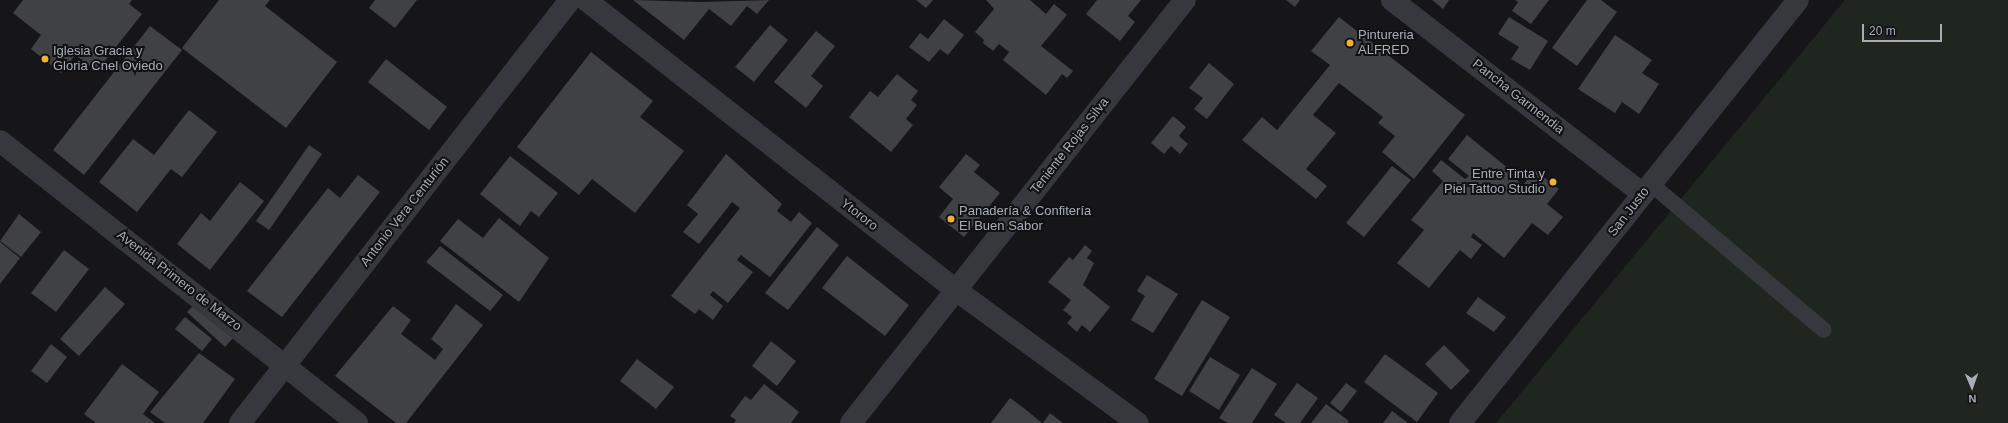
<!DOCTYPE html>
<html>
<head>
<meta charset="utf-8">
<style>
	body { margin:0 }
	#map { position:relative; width:2008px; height:423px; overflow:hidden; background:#161618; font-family:Helvetica,sans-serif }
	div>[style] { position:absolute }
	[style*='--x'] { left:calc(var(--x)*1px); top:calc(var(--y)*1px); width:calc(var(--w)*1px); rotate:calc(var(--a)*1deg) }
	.green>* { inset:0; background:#1e261f }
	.building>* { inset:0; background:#404145 }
	.service>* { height:16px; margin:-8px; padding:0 8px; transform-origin:8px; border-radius:8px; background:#37383d }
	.minor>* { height:22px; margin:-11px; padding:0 11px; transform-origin:11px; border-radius:11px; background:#37383d }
	.dots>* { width:11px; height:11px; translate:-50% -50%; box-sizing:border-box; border:2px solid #111113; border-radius:50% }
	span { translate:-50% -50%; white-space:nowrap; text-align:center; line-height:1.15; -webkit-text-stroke:4px #111113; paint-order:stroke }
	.poi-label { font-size:13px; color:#a8adb8 }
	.left { translate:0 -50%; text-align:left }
	.right { translate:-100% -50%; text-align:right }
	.street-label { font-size:13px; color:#a8adb8 }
	.north { position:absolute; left:1952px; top:367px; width:40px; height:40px; -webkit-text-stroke:3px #111113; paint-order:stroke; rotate:178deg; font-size:11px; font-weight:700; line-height:16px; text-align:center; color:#a8adb8 }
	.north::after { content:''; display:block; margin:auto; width:14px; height:18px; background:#a8adb8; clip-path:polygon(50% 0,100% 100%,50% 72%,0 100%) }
	.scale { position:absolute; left:1862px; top:24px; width:80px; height:18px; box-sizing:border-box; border:2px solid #a8adb8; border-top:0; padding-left:5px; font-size:12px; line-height:14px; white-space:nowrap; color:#a8adb8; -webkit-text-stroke:3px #111113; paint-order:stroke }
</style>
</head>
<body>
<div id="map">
	<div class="green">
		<i style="clip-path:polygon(1845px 0,2008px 0,2008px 423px,1496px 423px)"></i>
	</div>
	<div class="building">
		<i style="clip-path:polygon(23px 0,132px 0,129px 4px,142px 14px,97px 71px,75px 55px,61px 73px,31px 49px,41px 35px,13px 13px)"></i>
		<i style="clip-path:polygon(219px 0,270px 0,265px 6px,337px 62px,286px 128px,182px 48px)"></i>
		<i style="clip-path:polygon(375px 0,417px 0,395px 28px,369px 8px)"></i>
		<i style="clip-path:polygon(633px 0,701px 2px,769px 0,757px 14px,747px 6px,731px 26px,709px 9px,684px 40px)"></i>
		<i style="clip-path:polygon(916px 0,933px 0,926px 8px)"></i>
		<i style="clip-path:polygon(986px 0,1030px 0,1046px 14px,1054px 4px,1067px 15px,1041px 46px,1073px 71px,1067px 78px,1062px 74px,1046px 95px,1003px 60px,1009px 52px,999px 44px,993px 51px,983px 43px,984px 40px,975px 32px,994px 9px)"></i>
		<i style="clip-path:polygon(1097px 0,1141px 0,1128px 16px,1135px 22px,1120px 41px,1086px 14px)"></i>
		<i style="clip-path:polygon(1286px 0,1300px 0,1295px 7px)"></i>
		<i style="clip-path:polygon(1432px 0,1449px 0,1443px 9px)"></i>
		<i style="clip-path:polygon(1515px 0,1549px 0,1531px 24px,1512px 11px,1518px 2px)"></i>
		<i style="clip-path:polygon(1587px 0,1601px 0,1617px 12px,1577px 66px,1552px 48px)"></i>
		<i style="clip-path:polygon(1339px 17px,1465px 115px,1414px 179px,1382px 152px,1395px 136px,1378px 123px,1383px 117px,1339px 83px,1313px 115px,1336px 133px,1306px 169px,1327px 186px,1316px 199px,1242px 140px,1262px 117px,1277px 130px,1330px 65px,1311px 51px)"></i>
		<i style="clip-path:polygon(1509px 17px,1548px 41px,1530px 70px,1511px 59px,1519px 47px,1498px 34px)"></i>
		<i style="clip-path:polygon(944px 19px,964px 35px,948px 55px,940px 49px,929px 62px,909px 47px,920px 33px,928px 39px)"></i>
		<i style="clip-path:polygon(770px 25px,788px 40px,754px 82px,735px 67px)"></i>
		<i style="clip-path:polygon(150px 26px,182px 50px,84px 175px,53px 150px)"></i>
		<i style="clip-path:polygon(816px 31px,835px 46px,811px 76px,823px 86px,806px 108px,774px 82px)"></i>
		<i style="clip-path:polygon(1615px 35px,1652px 60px,1642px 73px,1659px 84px,1639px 114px,1622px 102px,1615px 113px,1578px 89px)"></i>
		<i style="clip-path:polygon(591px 52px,653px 101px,640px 117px,684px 151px,635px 213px,592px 179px,579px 195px,517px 147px)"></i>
		<i style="clip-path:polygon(386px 59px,447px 107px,429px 130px,368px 82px)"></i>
		<i style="clip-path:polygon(1209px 63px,1234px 84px,1207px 119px,1194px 109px,1203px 98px,1189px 88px)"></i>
		<i style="clip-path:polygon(897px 74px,918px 91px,911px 100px,917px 105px,906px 119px,913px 125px,891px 152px,849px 117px,870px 91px,878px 97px)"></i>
		<i style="clip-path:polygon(189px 110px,217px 132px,182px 177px,171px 169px,137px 212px,99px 182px,133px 139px,154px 155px)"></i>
		<i style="clip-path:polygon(1173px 116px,1186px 127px,1179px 136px,1188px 144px,1180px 154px,1171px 146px,1164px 154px,1151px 143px)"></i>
		<i style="clip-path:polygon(1467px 135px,1519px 177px,1517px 180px,1523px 185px,1535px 170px,1559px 189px,1547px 204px,1563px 217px,1548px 235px,1532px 223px,1504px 258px,1473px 233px,1471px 237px,1482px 245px,1471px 259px,1460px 250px,1429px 288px,1397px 263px,1424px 230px,1411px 220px,1443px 181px,1432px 171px,1441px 160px,1465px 179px,1469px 176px,1448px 159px)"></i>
		<i style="clip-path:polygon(309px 145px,322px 154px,269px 230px,256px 221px)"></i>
		<i style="clip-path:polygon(726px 154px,782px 204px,777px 211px,791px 222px,799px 212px,812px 223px,770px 277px,741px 255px,737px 260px,753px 272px,728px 303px,713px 291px,710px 295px,723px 306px,713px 320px,699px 309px,695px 314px,671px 296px,740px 208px,732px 202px,699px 244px,683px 232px,698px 214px,687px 205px)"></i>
		<i style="clip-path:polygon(966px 154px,980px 165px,974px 172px,1000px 193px,964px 237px,939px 217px,953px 199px,939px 187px)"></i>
		<i style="clip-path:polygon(510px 156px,558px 193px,539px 217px,531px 211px,520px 226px,480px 194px)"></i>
		<i style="clip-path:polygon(1392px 166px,1411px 180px,1364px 237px,1346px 223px)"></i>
		<i style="clip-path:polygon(358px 175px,380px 192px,282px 317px,247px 291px,328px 188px,340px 198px)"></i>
		<i style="clip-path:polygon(240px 182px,264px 201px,210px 270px,177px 244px,201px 213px,210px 221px)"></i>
		<i style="clip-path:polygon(19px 214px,41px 232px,21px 257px,0 241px)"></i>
		<i style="clip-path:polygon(499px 218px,549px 258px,519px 302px,440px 241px,458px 219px,483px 238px)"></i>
		<i style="clip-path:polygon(817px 227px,839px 245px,788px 310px,765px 293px)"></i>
		<i style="clip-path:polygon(0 242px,20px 258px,0 284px)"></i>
		<i style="clip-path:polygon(1085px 245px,1092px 251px,1087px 258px,1094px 263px,1083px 285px,1110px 307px,1090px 332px,1082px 325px,1077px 332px,1067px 323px,1072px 317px,1063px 310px,1071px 300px,1048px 282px,1069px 257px,1073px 260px)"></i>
		<i style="clip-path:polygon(440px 246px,503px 295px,490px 311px,426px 262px)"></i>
		<i style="clip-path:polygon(64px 250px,89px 269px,56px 312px,31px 293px)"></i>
		<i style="clip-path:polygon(847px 256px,909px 305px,885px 336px,822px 288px)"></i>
		<i style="clip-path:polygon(1147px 275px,1178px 294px,1153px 333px,1131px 320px,1145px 296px,1137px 291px)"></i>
		<i style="clip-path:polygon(105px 287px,125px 304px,79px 356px,60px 339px)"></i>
		<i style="clip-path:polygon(1478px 297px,1506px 317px,1494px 332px,1466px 313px)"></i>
		<i style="clip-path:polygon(1202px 300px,1230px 317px,1182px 396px,1154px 379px)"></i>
		<i style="clip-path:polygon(196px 303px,234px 337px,225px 347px,187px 312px)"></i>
		<i style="clip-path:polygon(456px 304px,483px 325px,406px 423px,396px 423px,335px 376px,393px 306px,411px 320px,401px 334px,435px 360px,443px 349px,431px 339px)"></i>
		<i style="clip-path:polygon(185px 317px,212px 339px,202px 351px,175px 329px)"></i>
		<i style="clip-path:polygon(771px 341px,796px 361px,777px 386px,752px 366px)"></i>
		<i style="clip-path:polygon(51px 344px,67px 357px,47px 383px,31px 371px)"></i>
		<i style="clip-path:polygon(1444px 345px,1470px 371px,1451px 390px,1425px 364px)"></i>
		<i style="clip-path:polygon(199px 353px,235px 379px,203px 423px,165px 423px,150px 412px)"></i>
		<i style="clip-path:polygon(1385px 354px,1438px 393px,1417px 422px,1364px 382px)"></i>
		<i style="clip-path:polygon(1210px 357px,1240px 375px,1219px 410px,1189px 391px)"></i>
		<i style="clip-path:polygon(637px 359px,674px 387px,656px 409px,620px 381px)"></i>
		<i style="clip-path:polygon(122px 364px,159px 392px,143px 414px,155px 423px,96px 423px,84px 414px)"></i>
		<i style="clip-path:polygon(1252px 368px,1277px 384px,1252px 423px,1228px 423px,1219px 418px)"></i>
		<i style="clip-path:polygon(1297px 383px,1318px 398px,1300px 423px,1286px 423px,1274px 415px)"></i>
		<i style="clip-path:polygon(1346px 383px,1357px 391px,1341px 412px,1330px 403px)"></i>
		<i style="clip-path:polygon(764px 384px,799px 412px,791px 423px,734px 423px,736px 420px,730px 416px,745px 396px,751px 400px)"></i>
		<i style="clip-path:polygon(1010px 398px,1025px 409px,1042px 423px,991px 423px)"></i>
		<i style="clip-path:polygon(1326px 404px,1349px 421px,1347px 423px,1311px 423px)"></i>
		<i style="clip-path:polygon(1392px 411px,1408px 423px,1383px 423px)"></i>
		<i style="clip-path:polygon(1050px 413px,1063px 423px,1043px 423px)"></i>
	</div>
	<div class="service">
		<i style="--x:1651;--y:184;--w:226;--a:40.2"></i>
	</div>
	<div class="minor">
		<i style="--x:586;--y:0;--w:470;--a:38.1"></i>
		<i style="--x:956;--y:290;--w:225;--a:36.2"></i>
		<i style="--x:1392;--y:0;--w:317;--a:37.7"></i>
		<i style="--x:0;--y:141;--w:455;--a:38.3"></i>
		<i style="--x:240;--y:423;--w:536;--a:-52.04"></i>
		<i style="--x:851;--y:423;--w:539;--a:-51.71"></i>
		<i style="--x:1460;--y:423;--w:541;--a:-51.37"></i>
	</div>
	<div class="dots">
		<i style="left:1350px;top:43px;background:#f2b134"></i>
		<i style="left:45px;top:59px;background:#f2b134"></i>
		<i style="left:1553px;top:182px;background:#f2b134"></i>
		<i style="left:951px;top:219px;background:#f2b134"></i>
	</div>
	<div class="poi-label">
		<span class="left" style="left:1358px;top:43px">Pintureria<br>ALFRED</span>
		<span class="left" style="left:53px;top:59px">Iglesia Gracia y<br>Gloria Cnel Oviedo</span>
		<span class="right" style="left:1545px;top:182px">Entre Tinta y<br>Piel Tattoo Studio</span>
		<span class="left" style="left:959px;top:219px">Panadería &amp; Confitería<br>El Buen Sabor</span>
	</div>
	<div class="street-label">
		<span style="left:1518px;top:97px;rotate:38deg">Pancha Garmendia</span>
		<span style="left:1070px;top:146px;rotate:-52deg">Teniente Rojas Silva</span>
		<span style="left:405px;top:212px;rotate:-52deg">Antonio Vera Centurión</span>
		<span style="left:1629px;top:212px;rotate:-52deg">San Justo</span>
		<span style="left:859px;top:215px;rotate:38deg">Ytororo</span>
		<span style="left:179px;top:281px;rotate:38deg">Avenida Primero de Marzo</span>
	</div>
	<div class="north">N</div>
	<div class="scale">20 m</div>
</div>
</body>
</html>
